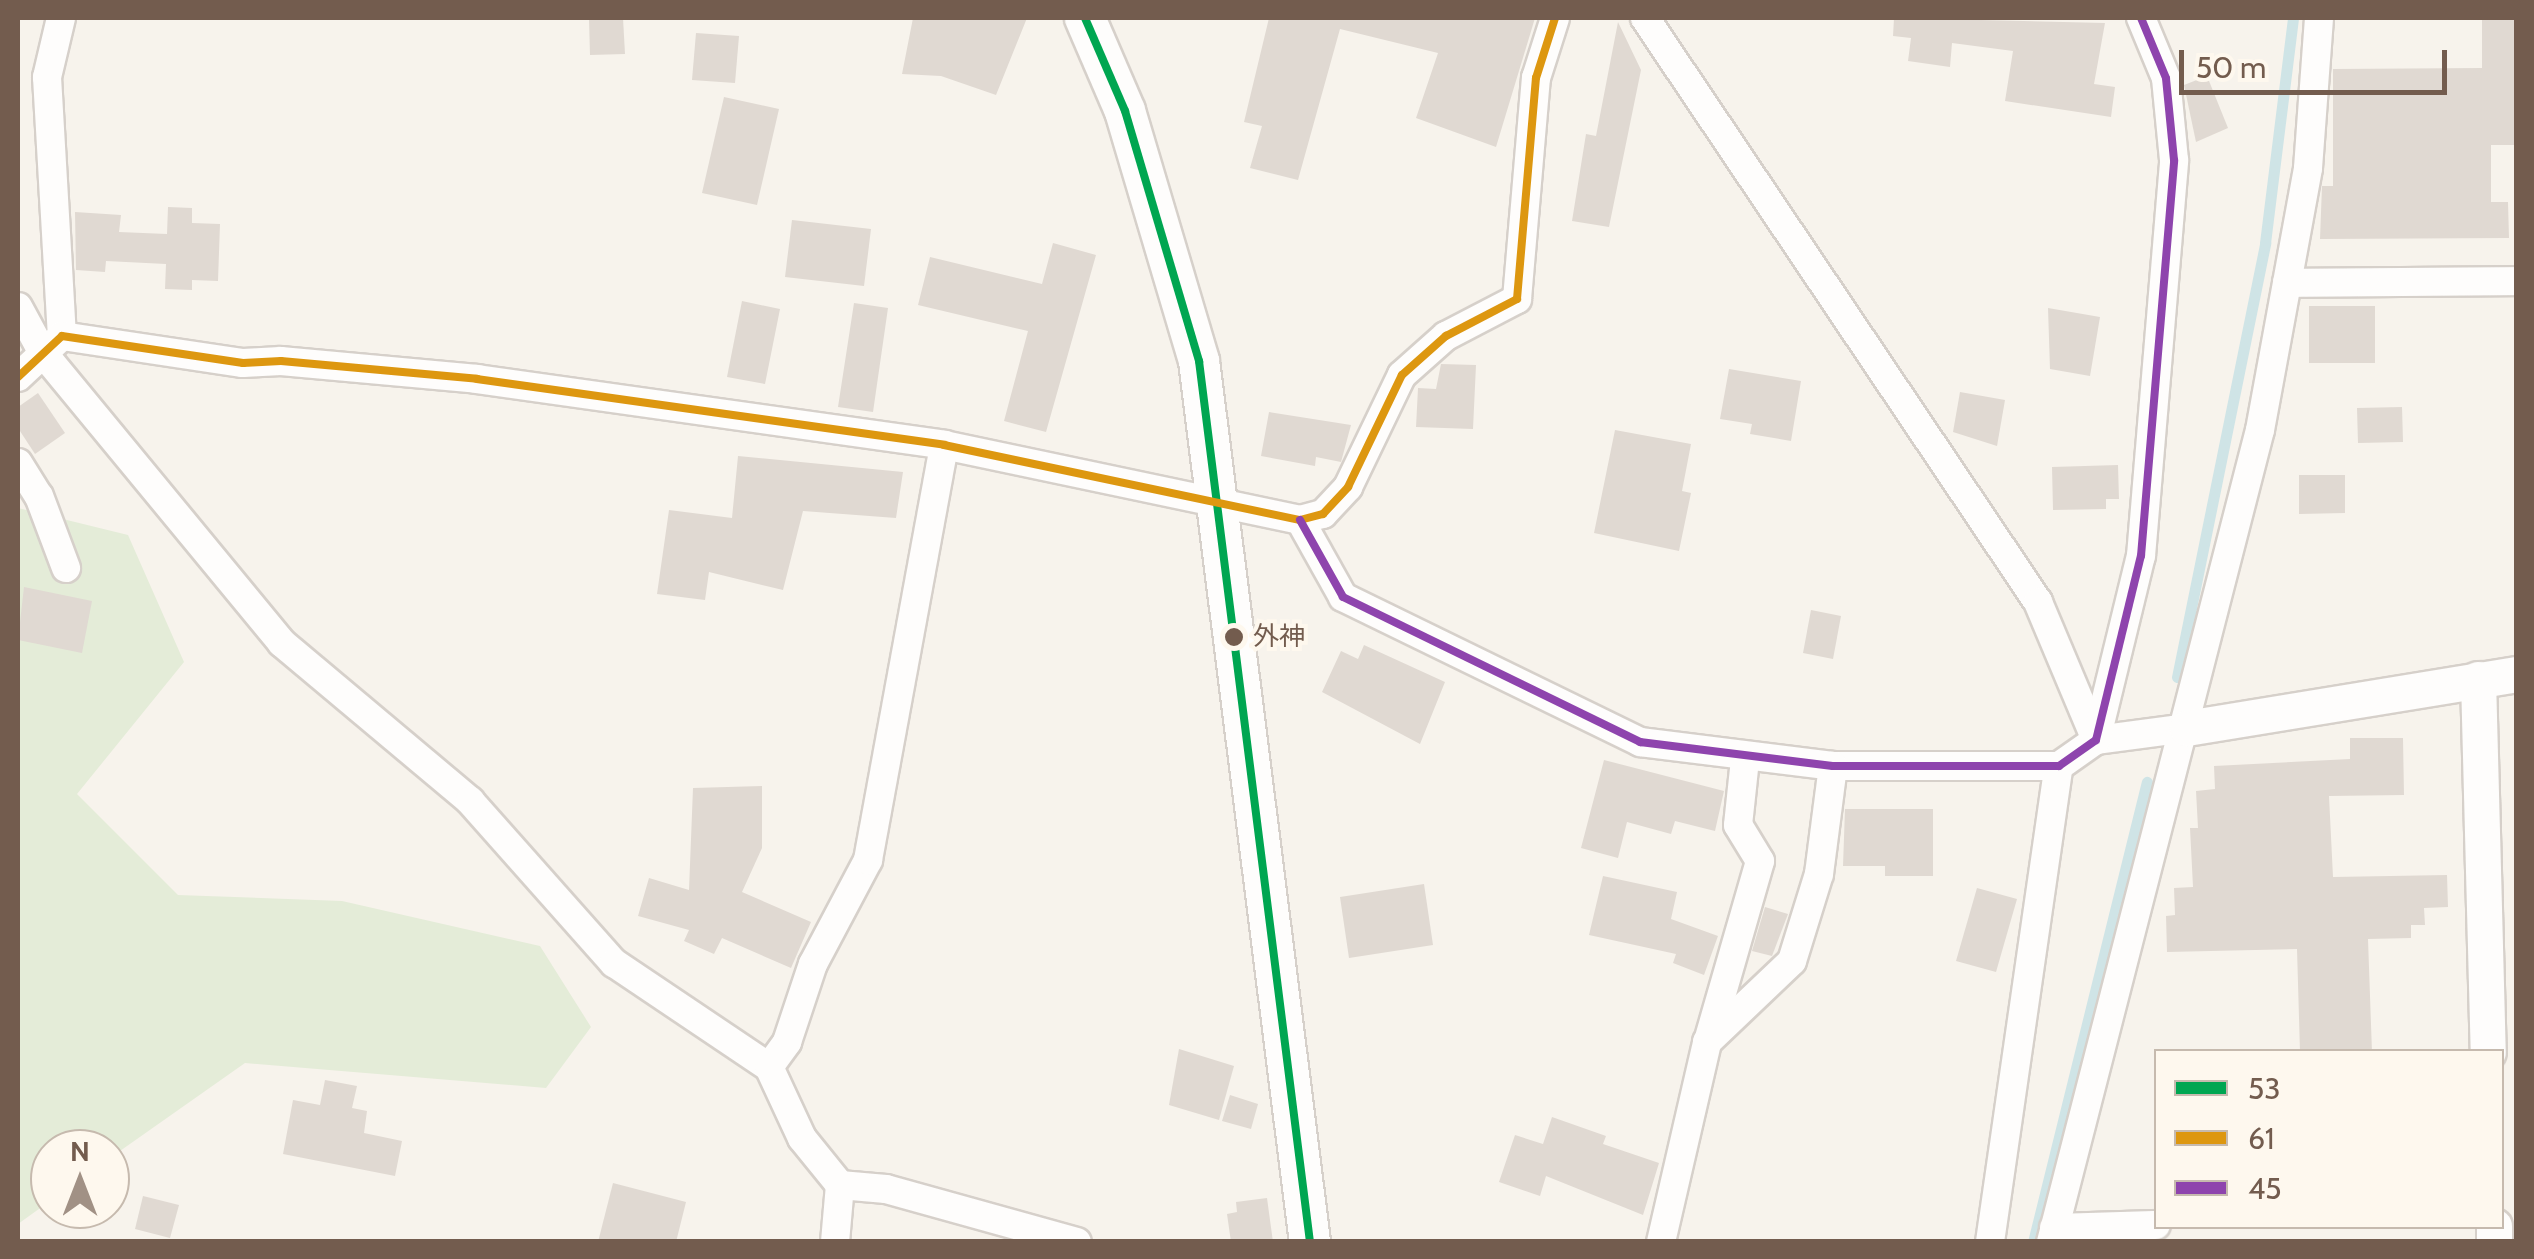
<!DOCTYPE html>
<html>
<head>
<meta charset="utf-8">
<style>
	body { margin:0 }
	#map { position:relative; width:2534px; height:1259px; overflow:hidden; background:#f7f3ec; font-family:Cabin,"Noto Sans JP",sans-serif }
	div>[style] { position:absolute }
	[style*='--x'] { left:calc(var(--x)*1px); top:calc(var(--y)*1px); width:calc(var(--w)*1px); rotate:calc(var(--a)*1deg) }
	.green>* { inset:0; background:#e4ecd8 }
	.stream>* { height:11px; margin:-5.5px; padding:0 5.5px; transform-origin:5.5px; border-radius:5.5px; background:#cfe4e6 }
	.building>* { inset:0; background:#e0d9d2 }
	.roads { filter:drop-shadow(2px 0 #d6d0ca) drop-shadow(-2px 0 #d6d0ca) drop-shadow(0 2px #d6d0ca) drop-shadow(0 -2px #d6d0ca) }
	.minor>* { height:28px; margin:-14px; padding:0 14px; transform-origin:14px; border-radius:14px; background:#fefdfc }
	.tertiary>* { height:35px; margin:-17.5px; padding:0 17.5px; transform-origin:17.5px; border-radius:17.5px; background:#fefdfc }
	.secondary>* { height:40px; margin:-20px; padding:0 20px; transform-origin:20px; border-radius:20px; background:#fefdfc }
	.bus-1>* { height:8px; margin:-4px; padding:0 4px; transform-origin:4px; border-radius:4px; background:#00a651 }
	.bus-2>* { height:8px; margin:-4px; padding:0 4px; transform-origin:4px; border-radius:4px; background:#dd9710 }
	.bus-3>* { height:8px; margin:-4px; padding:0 4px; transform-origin:4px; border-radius:4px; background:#8e44ad }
	.dots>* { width:28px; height:28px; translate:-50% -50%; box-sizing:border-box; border:5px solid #fef8ee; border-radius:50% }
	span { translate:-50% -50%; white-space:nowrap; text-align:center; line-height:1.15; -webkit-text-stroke:8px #fef8ee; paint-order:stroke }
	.bus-label { font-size:26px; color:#735c4e }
	.left { translate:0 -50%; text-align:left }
	.frame { position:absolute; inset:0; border:20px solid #735c4e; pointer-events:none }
	.legend { position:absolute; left:2154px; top:1049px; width:350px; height:180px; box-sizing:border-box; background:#fef8ee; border:2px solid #c6baae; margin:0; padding:12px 18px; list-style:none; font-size:30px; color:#735c4e }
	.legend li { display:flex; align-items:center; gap:20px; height:50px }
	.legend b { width:50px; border:2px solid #c6baae }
	.north { position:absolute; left:30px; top:1129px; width:100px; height:100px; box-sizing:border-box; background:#fef8ee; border:2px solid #c6baae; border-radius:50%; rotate:0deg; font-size:28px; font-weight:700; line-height:40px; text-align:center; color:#735c4e }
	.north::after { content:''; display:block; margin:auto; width:35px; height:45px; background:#a19185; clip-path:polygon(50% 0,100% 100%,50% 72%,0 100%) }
	.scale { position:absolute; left:2179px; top:50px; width:268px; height:45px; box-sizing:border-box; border:5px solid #735c4e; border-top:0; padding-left:12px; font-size:30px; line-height:35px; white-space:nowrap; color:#735c4e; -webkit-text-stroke:8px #fef8ee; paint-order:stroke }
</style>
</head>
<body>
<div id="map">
	<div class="green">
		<i style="clip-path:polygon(18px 508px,128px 535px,184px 662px,77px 794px,178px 895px,342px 901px,540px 946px,591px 1027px,546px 1088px,245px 1063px,110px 1158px,110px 1149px,50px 1149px,50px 1201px,18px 1224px)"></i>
	</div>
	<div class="stream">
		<i style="--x:2177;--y:677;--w:443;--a:-78.5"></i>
		<i style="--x:2265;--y:243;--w:227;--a:-82.9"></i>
		<i style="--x:2033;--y:1242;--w:474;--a:-76.1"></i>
	</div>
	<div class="building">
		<i style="clip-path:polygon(589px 18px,623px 18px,625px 54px,590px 55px)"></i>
		<i style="clip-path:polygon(913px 18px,1027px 18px,996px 95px,941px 76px,902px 74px)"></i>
		<i style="clip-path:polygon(1269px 18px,1535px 18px,1496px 147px,1416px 118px,1438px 53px,1340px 29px,1298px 180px,1250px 168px,1262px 126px,1244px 122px)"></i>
		<i style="clip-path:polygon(1894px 18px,2105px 23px,2094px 84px,2115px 87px,2111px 117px,2005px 101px,2013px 51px,1952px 43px,1950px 67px,1908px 61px,1911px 38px,1893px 36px)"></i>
		<i style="clip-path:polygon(2482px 18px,2516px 18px,2516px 145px,2491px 145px,2491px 202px,2508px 202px,2509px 238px,2320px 239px,2322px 186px,2333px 186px,2333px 69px,2482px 68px)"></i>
		<i style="clip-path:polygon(1618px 22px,1641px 70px,1609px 227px,1572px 221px,1586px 134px,1596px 136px)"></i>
		<i style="clip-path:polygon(696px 33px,739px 36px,735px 83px,692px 80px)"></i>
		<i style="clip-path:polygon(2207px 76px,2228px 128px,2196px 142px,2184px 85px)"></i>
		<i style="clip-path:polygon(724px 97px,779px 109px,757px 205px,702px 193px)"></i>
		<i style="clip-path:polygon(168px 207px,192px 208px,192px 223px,220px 224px,218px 281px,192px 280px,192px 290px,165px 289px,166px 264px,106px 261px,105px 272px,76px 270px,75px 212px,121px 215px,119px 232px,167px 234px)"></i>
		<i style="clip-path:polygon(792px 220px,871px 229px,864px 286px,785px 277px)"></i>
		<i style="clip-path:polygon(1053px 243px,1096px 255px,1046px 432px,1004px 421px,1028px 331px,918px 305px,930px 257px,1042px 284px)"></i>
		<i style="clip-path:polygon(742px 301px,780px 309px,765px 384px,727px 377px)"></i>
		<i style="clip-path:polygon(854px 303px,888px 308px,873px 412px,838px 407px)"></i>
		<i style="clip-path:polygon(2309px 306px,2375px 306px,2375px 363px,2309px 363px)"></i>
		<i style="clip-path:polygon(2048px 308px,2100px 317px,2090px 376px,2050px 369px)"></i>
		<i style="clip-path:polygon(1441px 364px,1476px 365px,1473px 429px,1416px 427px,1418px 388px,1436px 389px)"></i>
		<i style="clip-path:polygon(1729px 369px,1801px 381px,1791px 441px,1750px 434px,1752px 424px,1720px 419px)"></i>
		<i style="clip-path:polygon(1960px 392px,2005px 400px,1997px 446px,1953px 432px)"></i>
		<i style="clip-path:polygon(38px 393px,65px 433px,35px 454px,18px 428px,18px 407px)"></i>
		<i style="clip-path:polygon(2402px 407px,2403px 442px,2358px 443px,2357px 408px)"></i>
		<i style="clip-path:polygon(1269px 412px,1351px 425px,1341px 462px,1316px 457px,1315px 466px,1261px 456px)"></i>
		<i style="clip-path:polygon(1615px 430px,1691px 444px,1682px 491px,1691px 493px,1679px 551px,1594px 533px)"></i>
		<i style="clip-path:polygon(738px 456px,903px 472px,896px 518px,803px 511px,783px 590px,709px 572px,705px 600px,657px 594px,669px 510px,732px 518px)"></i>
		<i style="clip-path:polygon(2118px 465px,2119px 499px,2106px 499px,2106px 509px,2053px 510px,2052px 467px)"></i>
		<i style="clip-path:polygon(2299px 475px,2345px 475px,2345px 513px,2299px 514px)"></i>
		<i style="clip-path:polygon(24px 587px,92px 601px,82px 653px,18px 640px)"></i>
		<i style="clip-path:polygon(1811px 610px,1841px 616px,1833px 659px,1803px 653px)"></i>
		<i style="clip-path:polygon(1364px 645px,1445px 682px,1420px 744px,1322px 692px,1341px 651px,1358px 659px)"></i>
		<i style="clip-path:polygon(2350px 738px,2403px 738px,2404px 795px,2329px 796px,2333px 877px,2447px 875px,2448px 907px,2424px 908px,2425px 925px,2411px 925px,2411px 938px,2368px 939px,2372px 1052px,2300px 1052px,2297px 949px,2167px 952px,2166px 916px,2175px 915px,2174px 888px,2193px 887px,2190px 828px,2198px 828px,2196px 791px,2215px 789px,2214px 766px,2350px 759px)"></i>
		<i style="clip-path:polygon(1604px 760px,1724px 791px,1715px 831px,1675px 821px,1671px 834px,1627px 822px,1618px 858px,1581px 848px)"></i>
		<i style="clip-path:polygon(762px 786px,762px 848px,742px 892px,811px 922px,791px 968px,722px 938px,714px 954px,684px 941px,689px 930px,638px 916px,649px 878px,689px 890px,693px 788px)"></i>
		<i style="clip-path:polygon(1845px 809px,1933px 809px,1933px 876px,1885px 876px,1885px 866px,1843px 866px)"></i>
		<i style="clip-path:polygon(1603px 876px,1677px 892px,1671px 919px,1718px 936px,1704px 975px,1673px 963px,1676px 954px,1589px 935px)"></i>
		<i style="clip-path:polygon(1424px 884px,1433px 945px,1349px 958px,1340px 897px)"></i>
		<i style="clip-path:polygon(1977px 888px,2017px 899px,1996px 972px,1956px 961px)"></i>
		<i style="clip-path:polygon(1765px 907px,1788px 914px,1772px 956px,1752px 951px)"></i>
		<i style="clip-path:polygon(1179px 1049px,1234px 1066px,1219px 1120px,1169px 1105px)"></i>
		<i style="clip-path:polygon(325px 1080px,357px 1086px,352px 1108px,367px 1111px,364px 1133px,402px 1141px,395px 1176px,283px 1154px,293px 1100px,320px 1105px)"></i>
		<i style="clip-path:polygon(1230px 1095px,1258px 1104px,1251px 1129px,1222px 1121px)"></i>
		<i style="clip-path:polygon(1552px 1117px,1606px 1136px,1603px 1144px,1659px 1163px,1643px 1215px,1546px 1176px,1540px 1196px,1499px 1182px,1515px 1135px,1543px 1144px)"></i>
		<i style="clip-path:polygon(613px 1183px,686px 1202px,676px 1242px,598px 1242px)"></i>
		<i style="clip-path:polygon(143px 1196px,179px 1205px,170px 1238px,135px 1229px)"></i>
		<i style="clip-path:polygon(1267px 1198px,1273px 1242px,1231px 1242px,1227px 1214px,1237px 1212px,1236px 1202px)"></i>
	</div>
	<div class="roads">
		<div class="minor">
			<i style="--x:61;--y:18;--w:61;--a:103.3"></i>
			<i style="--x:47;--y:77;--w:259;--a:86.7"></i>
			<i style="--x:1645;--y:18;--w:704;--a:56.06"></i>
			<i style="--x:2038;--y:602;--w:150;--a:67.2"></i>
			<i style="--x:2096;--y:740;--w:92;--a:-7.5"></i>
			<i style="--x:2287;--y:283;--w:229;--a:-0.5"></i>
			<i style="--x:18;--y:307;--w:52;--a:61.5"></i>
			<i style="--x:43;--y:353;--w:376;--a:50.5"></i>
			<i style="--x:282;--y:643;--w:246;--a:40"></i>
			<i style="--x:470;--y:801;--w:217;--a:48.4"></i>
			<i style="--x:614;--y:963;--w:187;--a:33.9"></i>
			<i style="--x:18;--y:377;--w:60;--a:-43"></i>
			<i style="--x:62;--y:336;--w:183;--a:8.5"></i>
			<i style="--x:243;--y:363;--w:38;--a:-3"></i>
			<i style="--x:281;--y:361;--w:197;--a:5.2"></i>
			<i style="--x:477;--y:379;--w:472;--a:8"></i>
			<i style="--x:944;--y:445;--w:364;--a:11.9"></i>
			<i style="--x:1300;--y:520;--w:24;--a:-15"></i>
			<i style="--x:1323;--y:514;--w:37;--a:-47"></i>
			<i style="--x:1348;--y:487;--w:124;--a:-64.3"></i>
			<i style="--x:1402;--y:375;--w:59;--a:-41.6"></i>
			<i style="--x:1446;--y:336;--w:80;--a:-27.5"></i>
			<i style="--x:1517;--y:299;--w:222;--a:-85.1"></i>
			<i style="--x:1536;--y:78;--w:63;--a:-72.4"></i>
			<i style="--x:18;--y:463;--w:39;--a:58"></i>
			<i style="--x:39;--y:496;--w:77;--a:69.4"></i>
			<i style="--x:1300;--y:520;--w:88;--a:60.8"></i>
			<i style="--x:1343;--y:597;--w:331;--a:26"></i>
			<i style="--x:1640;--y:742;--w:194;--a:7.1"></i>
			<i style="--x:1833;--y:766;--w:226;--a:0"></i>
			<i style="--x:2059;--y:766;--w:45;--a:-35.1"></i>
			<i style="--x:2096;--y:740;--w:189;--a:-76.3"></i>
			<i style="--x:2141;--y:556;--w:397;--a:-85.2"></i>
			<i style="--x:2174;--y:160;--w:82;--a:-95.6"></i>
			<i style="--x:2166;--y:78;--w:65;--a:-112.6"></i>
			<i style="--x:1709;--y:1038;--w:184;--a:-73.9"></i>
			<i style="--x:1760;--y:861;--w:42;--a:-121.4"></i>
			<i style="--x:1738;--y:825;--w:66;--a:-83.9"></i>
			<i style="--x:840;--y:1185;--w:46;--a:5"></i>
			<i style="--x:886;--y:1189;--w:198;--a:15.5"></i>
			<i style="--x:2054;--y:1228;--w:102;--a:-1.7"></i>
			<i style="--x:835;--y:1242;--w:57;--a:-85"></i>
			<i style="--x:840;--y:1185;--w:60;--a:-129"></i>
			<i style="--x:802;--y:1138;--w:78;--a:-114.9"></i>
			<i style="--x:769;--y:1067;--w:31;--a:-54"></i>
			<i style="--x:787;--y:1042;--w:82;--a:-71.6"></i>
			<i style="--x:813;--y:964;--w:118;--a:-62.1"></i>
			<i style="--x:868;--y:860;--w:422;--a:-79.6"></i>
			<i style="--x:1661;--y:1242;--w:205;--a:-77"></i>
			<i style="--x:1707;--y:1042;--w:117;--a:-43.6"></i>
			<i style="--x:1792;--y:961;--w:91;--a:-72.8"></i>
			<i style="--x:1819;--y:874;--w:109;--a:-82.6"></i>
			<i style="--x:1990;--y:1242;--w:481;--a:-81.8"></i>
			<i style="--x:2051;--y:1242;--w:838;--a:-75.57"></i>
			<i style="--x:2260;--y:430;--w:266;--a:-79.6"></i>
			<i style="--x:2308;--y:168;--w:150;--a:-85.8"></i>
		</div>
		<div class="tertiary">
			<i style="--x:2478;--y:679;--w:373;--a:88.5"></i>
			<i style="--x:2187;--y:728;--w:333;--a:-9.3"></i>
			<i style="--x:2494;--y:1226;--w:16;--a:90"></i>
		</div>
		<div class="secondary">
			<i style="--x:1085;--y:18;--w:101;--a:66.7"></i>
			<i style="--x:1125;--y:111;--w:261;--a:73.5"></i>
			<i style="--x:1199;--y:361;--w:888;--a:82.82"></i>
		</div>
	</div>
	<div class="bus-1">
		<i style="--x:1085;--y:18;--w:101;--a:66.7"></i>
		<i style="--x:1125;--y:111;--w:261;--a:73.5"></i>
		<i style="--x:1199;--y:361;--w:888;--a:82.82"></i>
	</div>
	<div class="bus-2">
		<i style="--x:18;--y:377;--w:60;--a:-43"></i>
		<i style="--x:62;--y:336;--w:183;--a:8.5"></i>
		<i style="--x:243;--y:363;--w:38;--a:-3"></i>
		<i style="--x:281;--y:361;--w:197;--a:5.2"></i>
		<i style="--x:477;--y:379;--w:472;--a:8"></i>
		<i style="--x:944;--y:445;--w:364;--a:11.9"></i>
		<i style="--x:1300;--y:520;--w:24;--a:-15"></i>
		<i style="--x:1323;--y:514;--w:37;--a:-47"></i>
		<i style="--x:1348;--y:487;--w:124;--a:-64.3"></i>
		<i style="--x:1402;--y:375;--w:59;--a:-41.6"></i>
		<i style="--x:1446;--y:336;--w:80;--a:-27.5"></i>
		<i style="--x:1517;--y:299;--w:222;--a:-85.1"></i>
		<i style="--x:1536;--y:78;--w:63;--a:-72.4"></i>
	</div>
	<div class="bus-3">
		<i style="--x:1300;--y:520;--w:88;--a:60.8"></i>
		<i style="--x:1343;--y:597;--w:331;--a:26"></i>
		<i style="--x:1640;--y:742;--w:194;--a:7.1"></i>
		<i style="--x:1833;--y:766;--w:226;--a:0"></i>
		<i style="--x:2059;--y:766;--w:45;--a:-35.1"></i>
		<i style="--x:2096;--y:740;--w:189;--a:-76.3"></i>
		<i style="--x:2141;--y:556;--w:397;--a:-85.2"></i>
		<i style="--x:2174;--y:160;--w:82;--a:-95.6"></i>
		<i style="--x:2166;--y:78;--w:65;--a:-112.6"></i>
	</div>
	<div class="dots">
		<i style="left:1234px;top:637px;background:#735c4e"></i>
	</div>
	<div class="bus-label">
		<span class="left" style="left:1253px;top:637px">外神</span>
	</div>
	<div class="frame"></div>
	<ul class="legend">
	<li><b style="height:12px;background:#00a651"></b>53</li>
	<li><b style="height:12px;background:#dd9710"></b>61</li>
	<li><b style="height:12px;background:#8e44ad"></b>45</li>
	</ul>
	<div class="north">N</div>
	<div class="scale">50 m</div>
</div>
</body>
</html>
